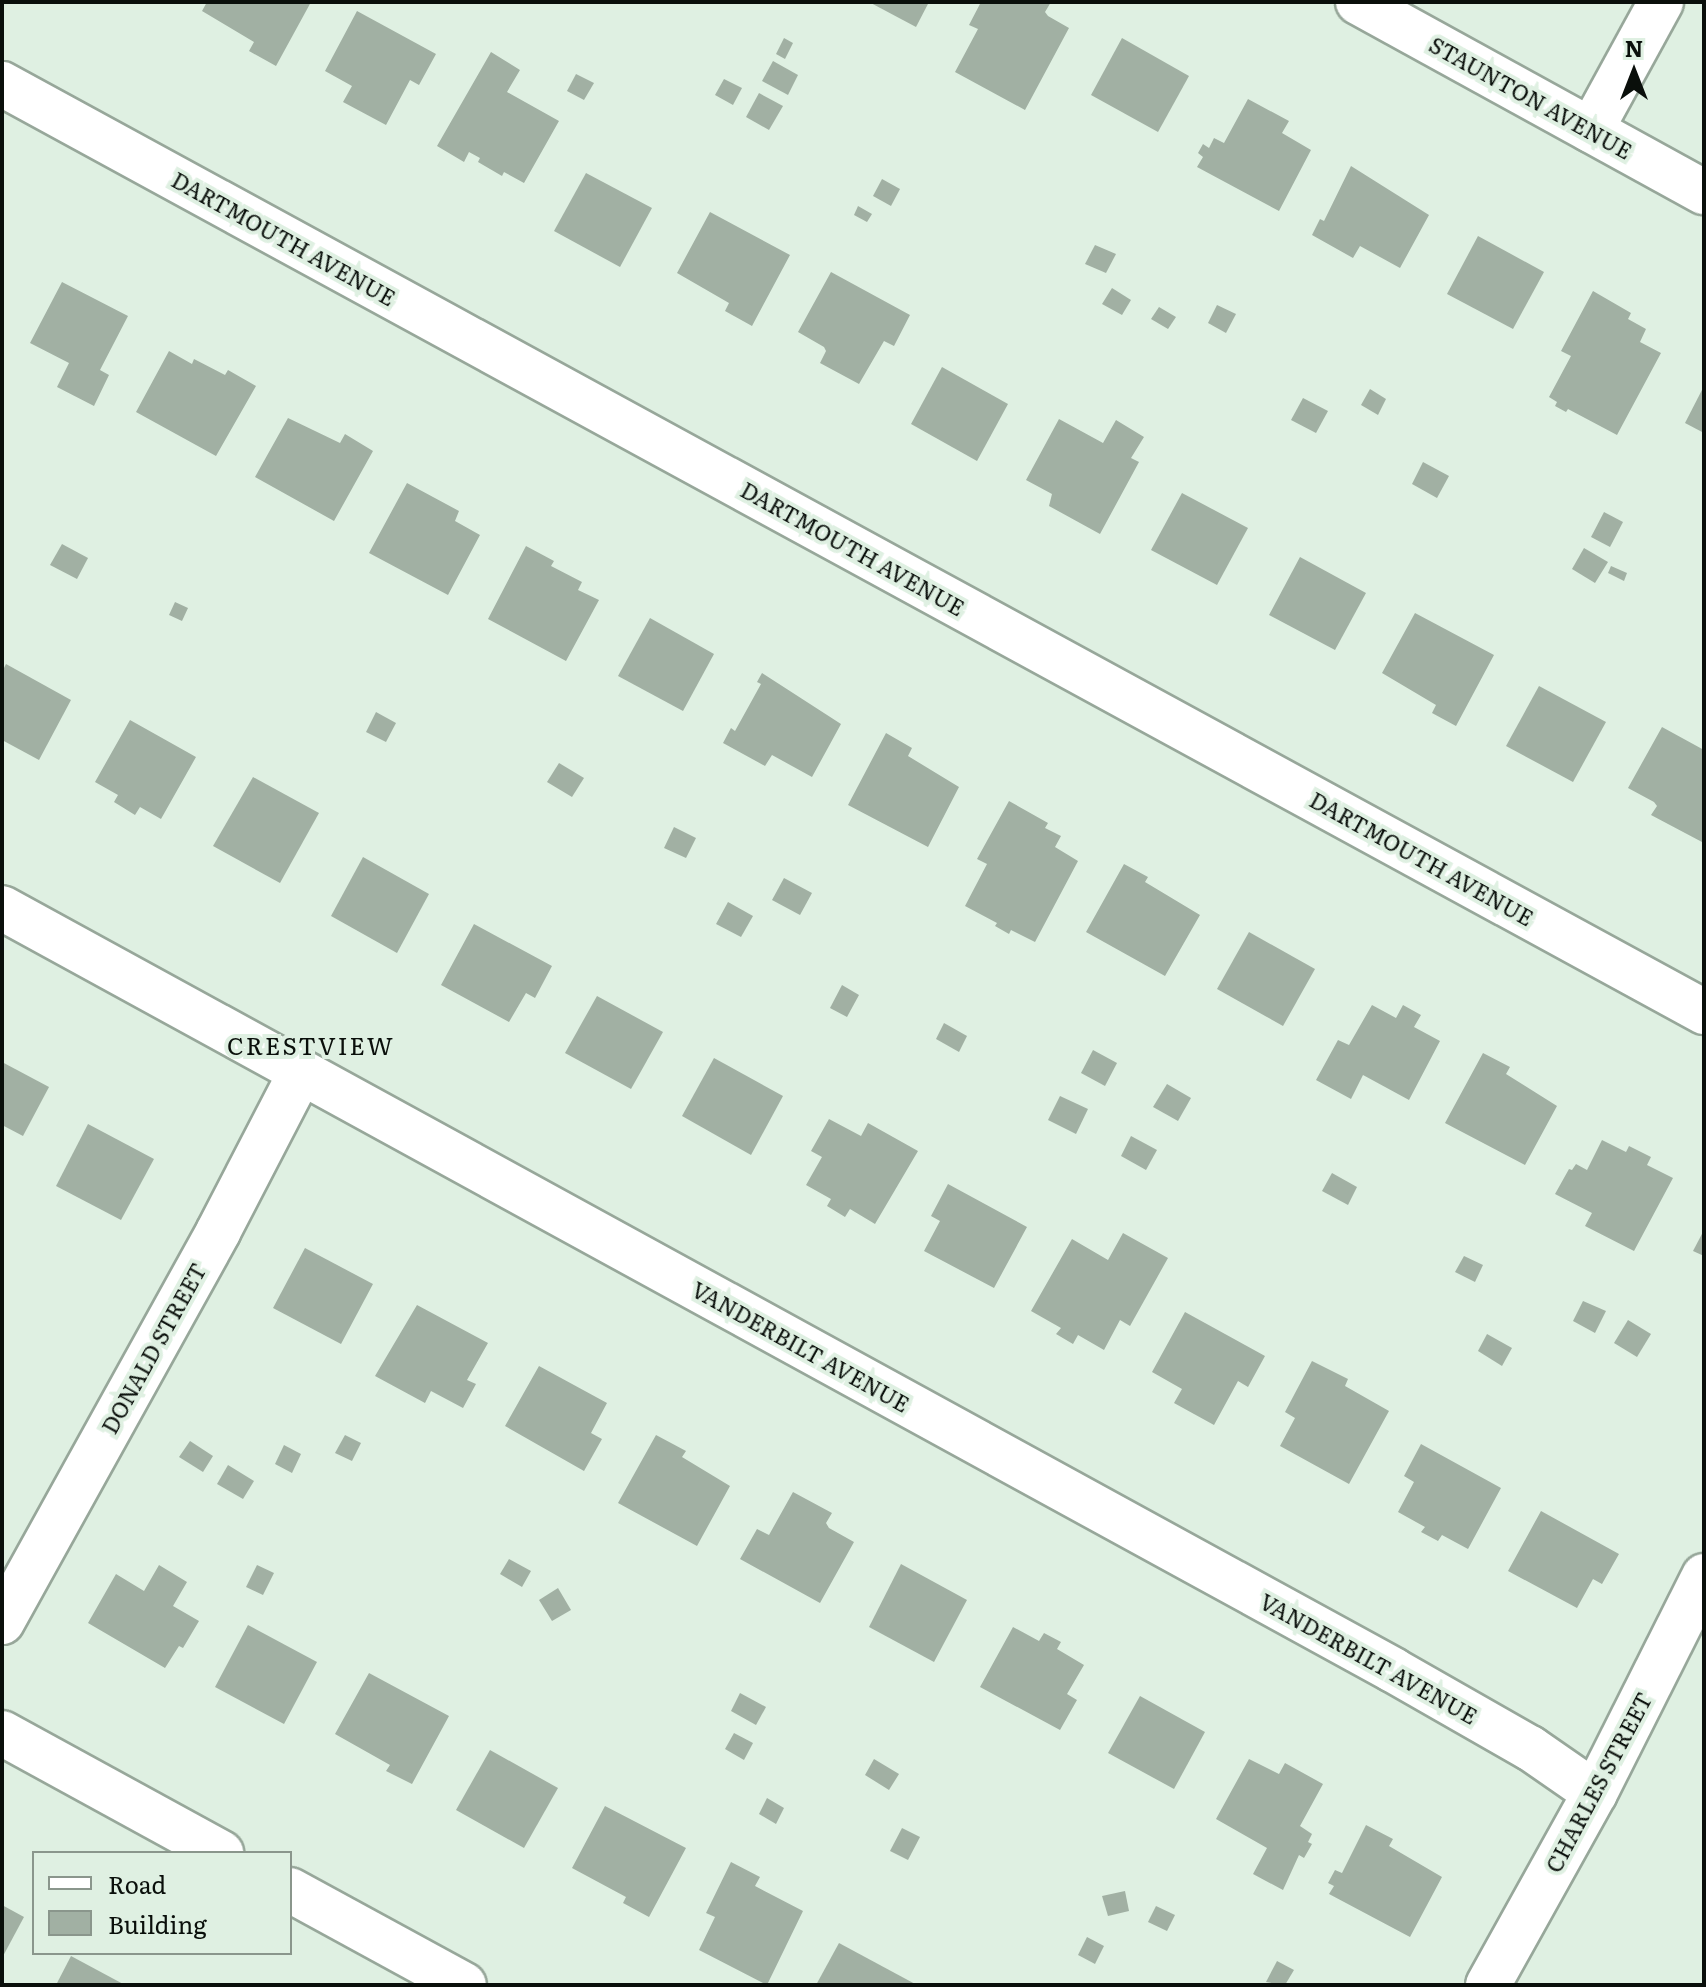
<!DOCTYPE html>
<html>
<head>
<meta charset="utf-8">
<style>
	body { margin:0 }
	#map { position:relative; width:1706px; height:1987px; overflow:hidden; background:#dff0e2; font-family:Literata,serif }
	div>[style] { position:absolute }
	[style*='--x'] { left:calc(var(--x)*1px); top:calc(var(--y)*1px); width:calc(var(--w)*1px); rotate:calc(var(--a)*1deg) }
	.building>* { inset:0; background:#a1b0a3 }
	.roads { filter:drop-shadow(2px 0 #97a79a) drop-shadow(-2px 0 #97a79a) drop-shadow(0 2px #97a79a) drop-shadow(0 -2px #97a79a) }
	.street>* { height:44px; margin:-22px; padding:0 22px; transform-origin:22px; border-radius:22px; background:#fff }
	span { translate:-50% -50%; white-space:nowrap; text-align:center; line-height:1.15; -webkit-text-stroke:8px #dff0e2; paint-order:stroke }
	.street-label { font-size:22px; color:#0a0f0b }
	.neighbourhood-label { font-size:24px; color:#0a0f0b; letter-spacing:2px }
	.frame { position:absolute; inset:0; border:4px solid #0a0f0b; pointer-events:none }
	.legend { position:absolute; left:32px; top:1851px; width:260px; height:104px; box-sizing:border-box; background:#dff0e2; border:2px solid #8a968c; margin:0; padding:10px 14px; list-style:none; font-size:24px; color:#0a0f0b }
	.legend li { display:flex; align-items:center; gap:16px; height:40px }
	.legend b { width:40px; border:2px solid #8a968c }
	.north { position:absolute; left:1594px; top:32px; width:80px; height:80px; -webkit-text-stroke:6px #dff0e2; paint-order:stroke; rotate:0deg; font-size:22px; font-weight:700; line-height:32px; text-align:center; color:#0a0f0b }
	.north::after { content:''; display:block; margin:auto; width:28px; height:36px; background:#0a0f0b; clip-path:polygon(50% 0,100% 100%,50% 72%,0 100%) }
</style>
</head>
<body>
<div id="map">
	<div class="building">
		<i style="clip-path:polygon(207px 2px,311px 2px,276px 66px,249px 51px,254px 42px,202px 11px)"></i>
		<i style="clip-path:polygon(869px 2px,929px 2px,916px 27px)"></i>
		<i style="clip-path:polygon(981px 2px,1051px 2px,1045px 12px,1048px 16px,1069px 28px,1025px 110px,955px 72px,978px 29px,969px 25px)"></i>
		<i style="clip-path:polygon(357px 11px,436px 54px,419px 85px,410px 80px,386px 125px,343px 102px,352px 86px,325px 71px)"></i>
		<i style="clip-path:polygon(784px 38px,793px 43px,785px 59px,776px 54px)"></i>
		<i style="clip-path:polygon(1122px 38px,1189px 76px,1158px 132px,1091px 95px)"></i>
		<i style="clip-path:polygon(491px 52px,520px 70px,507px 92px,559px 121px,524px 183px,504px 172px,502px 176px,478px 162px,480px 158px,469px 152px,464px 162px,437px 146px)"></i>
		<i style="clip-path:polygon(773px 61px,798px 75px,788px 95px,762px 81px)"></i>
		<i style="clip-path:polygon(576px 74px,594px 83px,584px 100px,567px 91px)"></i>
		<i style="clip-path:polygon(724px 79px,742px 88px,733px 105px,715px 95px)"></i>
		<i style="clip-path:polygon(759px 93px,783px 106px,769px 130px,746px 117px)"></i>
		<i style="clip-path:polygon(1248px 99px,1289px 121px,1282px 133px,1311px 150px,1279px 211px,1197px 167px,1203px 157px,1198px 153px,1203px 144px,1209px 148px,1214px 138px,1224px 143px)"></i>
		<i style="clip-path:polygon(1351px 166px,1429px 215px,1400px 268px,1360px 246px,1353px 258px,1312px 235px,1320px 219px,1324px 221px)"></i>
		<i style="clip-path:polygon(586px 173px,652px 208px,620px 267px,554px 231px)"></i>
		<i style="clip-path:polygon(882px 179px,900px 189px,891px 206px,873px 196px)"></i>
		<i style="clip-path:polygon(858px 206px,872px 214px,867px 222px,854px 215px)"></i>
		<i style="clip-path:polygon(710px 212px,790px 255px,752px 326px,725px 311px,729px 303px,677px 273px)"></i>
		<i style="clip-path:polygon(1478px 236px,1544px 272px,1513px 329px,1447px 294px)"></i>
		<i style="clip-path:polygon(1095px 245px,1116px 254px,1106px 273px,1085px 264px)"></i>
		<i style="clip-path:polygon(831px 272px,910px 315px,894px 346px,884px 341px,859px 384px,820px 363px,826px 351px,824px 347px,798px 332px)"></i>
		<i style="clip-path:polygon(62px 282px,128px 316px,100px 370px,109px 375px,94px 406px,57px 387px,69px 363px,30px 343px)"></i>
		<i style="clip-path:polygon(1112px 288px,1131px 300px,1122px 315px,1102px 304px)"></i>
		<i style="clip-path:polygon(1593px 291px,1631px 313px,1628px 319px,1646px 329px,1640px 342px,1661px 353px,1617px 435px,1568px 409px,1566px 412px,1555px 406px,1557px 402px,1549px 397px,1571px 356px,1561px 351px)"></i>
		<i style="clip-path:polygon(1217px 305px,1236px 314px,1226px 333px,1208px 323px)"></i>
		<i style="clip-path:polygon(1159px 307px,1176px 317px,1168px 329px,1151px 319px)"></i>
		<i style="clip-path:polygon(169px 351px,192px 364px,194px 359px,225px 375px,228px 370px,256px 386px,216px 456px,136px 412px)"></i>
		<i style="clip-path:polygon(942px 367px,1008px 404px,977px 461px,911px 424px)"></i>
		<i style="clip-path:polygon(1704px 386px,1704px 433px,1685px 423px)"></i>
		<i style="clip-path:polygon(1370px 389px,1386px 399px,1378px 415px,1361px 405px)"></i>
		<i style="clip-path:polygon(1303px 398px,1328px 411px,1316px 433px,1291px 420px)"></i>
		<i style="clip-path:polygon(288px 418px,340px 443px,345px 434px,373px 451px,334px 521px,255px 477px)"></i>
		<i style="clip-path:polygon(1059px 419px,1103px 443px,1116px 420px,1144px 437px,1131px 458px,1139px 462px,1100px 534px,1049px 506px,1052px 494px,1026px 480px)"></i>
		<i style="clip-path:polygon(1423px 462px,1449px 476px,1437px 498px,1412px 484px)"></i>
		<i style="clip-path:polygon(407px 483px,459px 511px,455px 521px,480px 535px,448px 595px,369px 553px)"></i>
		<i style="clip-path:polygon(1182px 493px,1248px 528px,1217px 585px,1151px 550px)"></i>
		<i style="clip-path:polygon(1604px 512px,1623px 522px,1610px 547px,1591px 537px)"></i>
		<i style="clip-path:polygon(62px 544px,88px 558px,77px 579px,50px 565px)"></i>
		<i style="clip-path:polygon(526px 546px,554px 561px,551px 566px,582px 582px,578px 590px,599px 600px,566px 661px,488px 619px)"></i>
		<i style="clip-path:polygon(1584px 548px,1608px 562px,1595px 583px,1572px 569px)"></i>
		<i style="clip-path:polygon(1300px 557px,1366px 593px,1335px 650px,1269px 615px)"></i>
		<i style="clip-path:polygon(1611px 566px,1627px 573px,1624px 581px,1608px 573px)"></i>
		<i style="clip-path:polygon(175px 602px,188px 608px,182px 621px,169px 615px)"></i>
		<i style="clip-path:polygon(1415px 613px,1494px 655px,1456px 726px,1432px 713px,1436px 705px,1382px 673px)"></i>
		<i style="clip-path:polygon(650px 618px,714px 654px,683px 711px,618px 676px)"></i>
		<i style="clip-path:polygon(6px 664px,71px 700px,39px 760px,2px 740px,2px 672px)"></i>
		<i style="clip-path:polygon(762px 673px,841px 724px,812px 777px,772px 755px,765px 766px,723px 743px,731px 728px,735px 731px,761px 684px,757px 682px)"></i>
		<i style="clip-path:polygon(1539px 686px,1606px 722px,1573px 782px,1506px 746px)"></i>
		<i style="clip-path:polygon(376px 712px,396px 723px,386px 742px,366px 732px)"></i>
		<i style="clip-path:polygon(130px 720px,196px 757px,161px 819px,140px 807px,135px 815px,114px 802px,118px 795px,95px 782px)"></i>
		<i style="clip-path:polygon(1662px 727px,1704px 750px,1702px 842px,1651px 815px,1657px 806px,1654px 802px,1628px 788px)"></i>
		<i style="clip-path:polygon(886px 733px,912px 748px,908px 756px,959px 787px,928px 847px,848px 805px)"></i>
		<i style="clip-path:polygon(559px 763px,584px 778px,572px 797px,547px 782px)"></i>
		<i style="clip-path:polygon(253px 777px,319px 813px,280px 883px,213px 846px)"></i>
		<i style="clip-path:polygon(1009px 801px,1048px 823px,1045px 828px,1061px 836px,1055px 847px,1078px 861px,1035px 942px,1011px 930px,1009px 934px,995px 926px,997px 923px,965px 906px,987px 864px,977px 859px)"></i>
		<i style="clip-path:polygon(674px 827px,696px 838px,686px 858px,664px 848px)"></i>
		<i style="clip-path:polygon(363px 857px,429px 894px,397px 953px,331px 916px)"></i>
		<i style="clip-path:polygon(1124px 864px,1148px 877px,1145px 882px,1200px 915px,1165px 976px,1086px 932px)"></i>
		<i style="clip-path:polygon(784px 878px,812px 893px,800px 915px,772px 900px)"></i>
		<i style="clip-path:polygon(728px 902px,753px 916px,741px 937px,716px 924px)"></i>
		<i style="clip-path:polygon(474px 924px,552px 966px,535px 998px,526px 993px,509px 1022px,441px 985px)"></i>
		<i style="clip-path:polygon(1249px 932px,1315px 969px,1283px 1026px,1217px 989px)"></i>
		<i style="clip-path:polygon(842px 985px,859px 995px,847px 1017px,830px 1008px)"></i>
		<i style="clip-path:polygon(597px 996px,663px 1032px,631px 1089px,565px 1053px)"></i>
		<i style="clip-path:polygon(1372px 1005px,1396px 1018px,1403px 1005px,1421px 1015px,1414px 1027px,1440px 1041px,1409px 1100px,1363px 1075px,1351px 1099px,1316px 1080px,1338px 1040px,1349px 1045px)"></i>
		<i style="clip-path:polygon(944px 1023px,967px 1036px,959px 1052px,936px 1039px)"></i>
		<i style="clip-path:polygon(1093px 1050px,1117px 1063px,1105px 1086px,1081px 1073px)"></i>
		<i style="clip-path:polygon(1483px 1053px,1510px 1067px,1506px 1074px,1557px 1106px,1525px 1165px,1445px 1123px)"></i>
		<i style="clip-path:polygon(714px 1058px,783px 1096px,751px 1155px,682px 1116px)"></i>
		<i style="clip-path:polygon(2px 1062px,49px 1087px,23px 1136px,2px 1125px)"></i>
		<i style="clip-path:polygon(1167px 1084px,1191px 1098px,1178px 1121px,1153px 1107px)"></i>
		<i style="clip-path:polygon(1060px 1096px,1088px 1109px,1076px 1134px,1048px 1120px)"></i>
		<i style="clip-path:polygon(829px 1119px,861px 1136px,868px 1123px,918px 1151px,875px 1224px,850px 1209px,845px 1217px,827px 1206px,831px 1199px,806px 1185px,822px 1157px,811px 1151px)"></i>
		<i style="clip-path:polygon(88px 1124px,154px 1159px,121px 1220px,56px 1186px)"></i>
		<i style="clip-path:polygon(1131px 1136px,1157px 1150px,1146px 1170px,1121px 1156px)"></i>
		<i style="clip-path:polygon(1602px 1140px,1626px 1152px,1629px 1146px,1651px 1157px,1647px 1165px,1673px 1178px,1634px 1251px,1585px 1226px,1592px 1213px,1555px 1194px,1569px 1169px,1572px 1170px,1576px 1164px,1587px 1170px)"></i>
		<i style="clip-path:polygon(1332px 1173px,1357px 1187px,1348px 1205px,1322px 1191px)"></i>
		<i style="clip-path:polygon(948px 1184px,1027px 1227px,994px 1288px,924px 1251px,940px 1221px,931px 1216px)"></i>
		<i style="clip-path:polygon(1704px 1230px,1704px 1256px,1693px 1251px)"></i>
		<i style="clip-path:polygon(1123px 1233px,1168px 1258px,1130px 1326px,1120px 1320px,1104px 1350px,1078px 1335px,1073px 1344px,1056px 1334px,1061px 1328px,1031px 1311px,1072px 1239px,1108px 1260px)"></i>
		<i style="clip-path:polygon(305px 1248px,373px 1284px,341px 1344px,273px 1308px)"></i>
		<i style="clip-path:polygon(1464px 1256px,1483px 1265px,1475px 1282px,1455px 1272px)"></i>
		<i style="clip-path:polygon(1583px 1301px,1606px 1311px,1595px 1333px,1573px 1321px)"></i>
		<i style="clip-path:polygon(417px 1305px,488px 1343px,467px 1380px,476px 1384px,463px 1408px,431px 1391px,425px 1403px,375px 1376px)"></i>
		<i style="clip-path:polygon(1185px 1312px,1265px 1356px,1248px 1387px,1238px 1381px,1214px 1425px,1174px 1403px,1182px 1389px,1152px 1372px)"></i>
		<i style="clip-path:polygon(1628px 1320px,1651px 1334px,1637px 1357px,1614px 1343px)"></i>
		<i style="clip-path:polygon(1487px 1334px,1512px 1348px,1502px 1366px,1478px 1351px)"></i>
		<i style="clip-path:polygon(1312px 1361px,1348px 1379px,1345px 1386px,1389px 1411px,1349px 1484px,1280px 1446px,1295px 1418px,1285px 1412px)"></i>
		<i style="clip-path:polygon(539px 1366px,607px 1403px,591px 1433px,602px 1439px,584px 1471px,505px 1426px)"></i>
		<i style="clip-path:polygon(345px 1435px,361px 1443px,352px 1461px,335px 1453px)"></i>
		<i style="clip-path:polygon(656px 1435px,686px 1451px,682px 1457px,730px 1486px,697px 1546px,618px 1503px)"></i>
		<i style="clip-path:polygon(190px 1441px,213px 1456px,203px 1472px,179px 1457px)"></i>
		<i style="clip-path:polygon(1421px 1444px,1501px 1488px,1468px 1549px,1442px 1535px,1438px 1541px,1421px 1532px,1425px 1527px,1398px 1512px,1414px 1482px,1404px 1476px)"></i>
		<i style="clip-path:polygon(284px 1445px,301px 1454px,292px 1473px,275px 1464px)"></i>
		<i style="clip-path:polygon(228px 1465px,254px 1481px,243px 1499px,217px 1484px)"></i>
		<i style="clip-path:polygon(793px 1492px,832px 1513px,826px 1523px,829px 1528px,854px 1542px,820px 1603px,740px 1559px,757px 1529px,769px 1535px)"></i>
		<i style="clip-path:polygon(1541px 1511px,1619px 1554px,1602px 1584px,1593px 1579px,1577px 1608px,1508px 1571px)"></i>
		<i style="clip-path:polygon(509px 1559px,531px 1571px,522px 1587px,500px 1574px)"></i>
		<i style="clip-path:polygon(901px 1564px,967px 1600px,934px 1662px,869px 1627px)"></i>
		<i style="clip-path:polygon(159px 1565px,187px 1582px,173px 1606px,199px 1621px,183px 1648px,179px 1646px,165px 1668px,88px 1623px,116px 1574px,144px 1591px)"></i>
		<i style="clip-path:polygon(257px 1565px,274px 1573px,263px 1595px,246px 1587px)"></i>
		<i style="clip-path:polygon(558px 1588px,571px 1610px,552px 1621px,539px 1600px)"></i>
		<i style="clip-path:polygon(248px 1625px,317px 1662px,284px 1724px,215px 1687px)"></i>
		<i style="clip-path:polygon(1013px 1627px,1039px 1641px,1044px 1633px,1061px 1642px,1057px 1649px,1084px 1665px,1067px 1694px,1077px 1700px,1060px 1730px,980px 1687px)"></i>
		<i style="clip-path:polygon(369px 1673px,449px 1716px,412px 1784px,386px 1771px,390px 1765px,335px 1734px)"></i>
		<i style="clip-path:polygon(740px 1693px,766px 1707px,756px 1725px,731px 1711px)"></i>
		<i style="clip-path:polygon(1140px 1696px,1205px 1732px,1174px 1789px,1108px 1753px)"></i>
		<i style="clip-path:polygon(734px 1733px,753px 1743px,744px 1760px,725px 1749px)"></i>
		<i style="clip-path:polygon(490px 1750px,558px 1788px,524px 1848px,456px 1810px)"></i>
		<i style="clip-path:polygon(874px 1759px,899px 1774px,889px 1790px,865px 1775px)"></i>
		<i style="clip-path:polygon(1249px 1759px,1279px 1774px,1285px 1763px,1323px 1784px,1300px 1826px,1312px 1834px,1308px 1842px,1312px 1844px,1304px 1858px,1299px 1855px,1283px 1890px,1253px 1874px,1267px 1848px,1216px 1819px)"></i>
		<i style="clip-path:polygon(767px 1798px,784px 1808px,776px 1824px,759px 1814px)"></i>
		<i style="clip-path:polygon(605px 1806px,686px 1848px,649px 1917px,623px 1903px,626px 1897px,572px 1868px)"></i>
		<i style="clip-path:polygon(1366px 1825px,1393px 1839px,1389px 1846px,1442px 1877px,1410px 1937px,1329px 1894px,1334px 1886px,1328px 1883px,1335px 1870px,1342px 1873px)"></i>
		<i style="clip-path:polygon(902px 1828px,920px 1837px,908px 1860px,890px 1851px)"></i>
		<i style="clip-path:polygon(731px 1862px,760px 1877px,755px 1886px,803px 1911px,767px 1985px,699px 1950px,715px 1917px,706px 1913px)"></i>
		<i style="clip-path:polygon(1125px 1891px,1129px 1911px,1108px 1916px,1102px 1896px)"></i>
		<i style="clip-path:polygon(2px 1905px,24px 1917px,2px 1958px)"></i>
		<i style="clip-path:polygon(1156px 1906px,1175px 1915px,1167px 1931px,1148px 1922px)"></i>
		<i style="clip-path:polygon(1087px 1937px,1104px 1946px,1095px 1964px,1078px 1955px)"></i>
		<i style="clip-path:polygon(839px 1943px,917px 1985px,816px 1985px)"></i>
		<i style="clip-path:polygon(71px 1956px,125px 1985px,56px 1985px)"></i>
		<i style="clip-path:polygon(1277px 1961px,1294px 1970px,1285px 1985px,1266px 1982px)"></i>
	</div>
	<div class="roads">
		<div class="street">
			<i style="--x:1358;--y:2;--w:395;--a:28.8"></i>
			<i style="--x:2;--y:84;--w:1939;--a:28.6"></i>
			<i style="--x:1591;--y:130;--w:146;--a:-61.3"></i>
			<i style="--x:2;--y:908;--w:1586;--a:28.71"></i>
			<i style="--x:1393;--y:1670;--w:158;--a:29.7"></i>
			<i style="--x:1530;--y:1748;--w:79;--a:34.7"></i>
			<i style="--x:2;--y:1622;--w:446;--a:-61"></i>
			<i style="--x:218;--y:1232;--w:180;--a:-62.6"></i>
			<i style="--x:2;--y:1733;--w:250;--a:28.7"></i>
			<i style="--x:290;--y:1890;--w:198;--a:28.6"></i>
			<i style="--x:1488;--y:1985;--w:220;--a:-60.9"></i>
			<i style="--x:1595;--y:1793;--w:243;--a:-63.3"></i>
		</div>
	</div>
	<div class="street-label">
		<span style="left:1531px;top:97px;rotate:29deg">STAUNTON AVENUE</span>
		<span style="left:284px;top:238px;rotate:29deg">DARTMOUTH AVENUE</span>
		<span style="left:853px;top:548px;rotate:29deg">DARTMOUTH AVENUE</span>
		<span style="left:1422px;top:858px;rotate:29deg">DARTMOUTH AVENUE</span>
		<span style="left:801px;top:1346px;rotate:29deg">VANDERBILT AVENUE</span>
		<span style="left:153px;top:1348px;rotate:-61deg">DONALD STREET</span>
		<span style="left:1369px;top:1658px;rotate:29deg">VANDERBILT AVENUE</span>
		<span style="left:1598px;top:1782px;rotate:-62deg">CHARLES STREET</span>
	</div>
	<div class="neighbourhood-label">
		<span style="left:311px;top:1045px">CRESTVIEW</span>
	</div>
	<div class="frame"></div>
	<ul class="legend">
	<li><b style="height:10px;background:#fff"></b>Road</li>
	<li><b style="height:22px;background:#a1b0a3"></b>Building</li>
	</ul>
	<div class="north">N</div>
</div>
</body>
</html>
